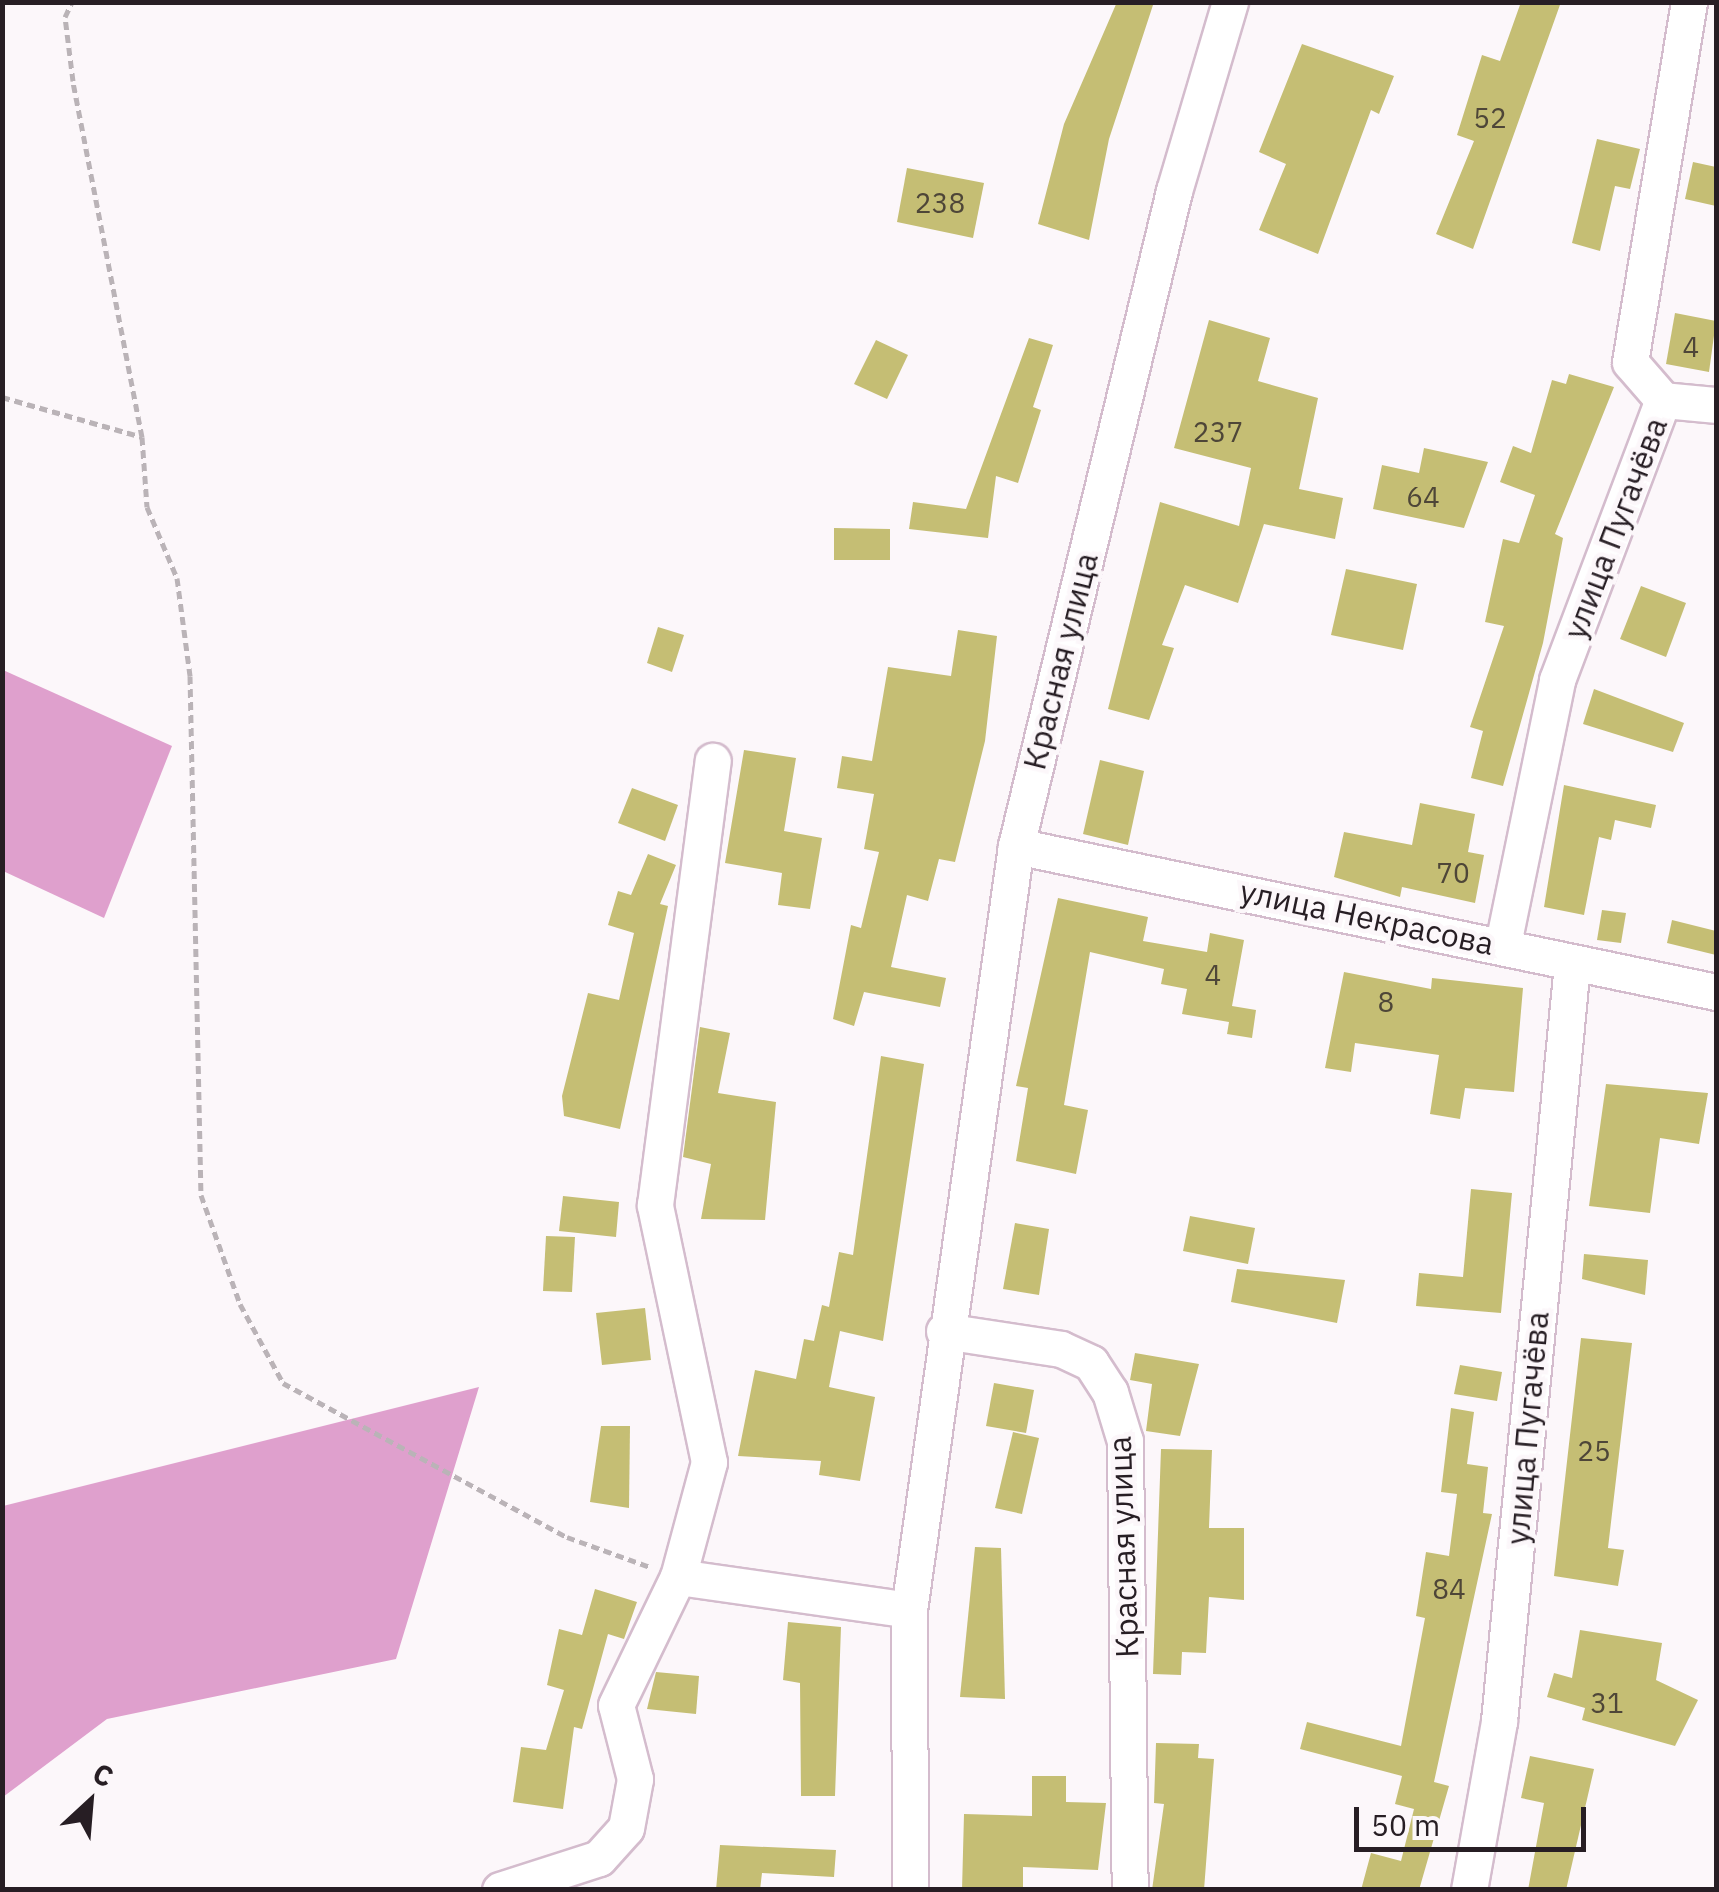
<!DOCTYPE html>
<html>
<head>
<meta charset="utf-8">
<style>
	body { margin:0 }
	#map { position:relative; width:1719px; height:1892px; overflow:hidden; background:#fcf7fa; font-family:"IBM Plex Sans",sans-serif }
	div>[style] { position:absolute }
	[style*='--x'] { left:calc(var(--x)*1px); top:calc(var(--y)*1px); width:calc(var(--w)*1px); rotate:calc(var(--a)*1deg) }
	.forest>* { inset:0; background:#dfa0cd }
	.building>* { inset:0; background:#c5be74 }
	.path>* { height:5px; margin-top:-2.5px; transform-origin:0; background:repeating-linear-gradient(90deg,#bab3b7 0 8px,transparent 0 13px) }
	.roads { filter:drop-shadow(2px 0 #d4bccd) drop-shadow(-2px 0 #d4bccd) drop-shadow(0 2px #d4bccd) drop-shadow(0 -2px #d4bccd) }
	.minor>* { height:35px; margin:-17.5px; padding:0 17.5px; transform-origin:17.5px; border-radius:17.5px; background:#fff }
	span { translate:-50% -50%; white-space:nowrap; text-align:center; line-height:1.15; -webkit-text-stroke:9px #fcf7fa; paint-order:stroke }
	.number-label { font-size:28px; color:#4e4638 }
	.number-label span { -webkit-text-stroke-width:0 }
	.street-label { font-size:32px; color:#271e24 }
	.frame { position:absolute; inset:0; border:5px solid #271e24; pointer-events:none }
	.north { position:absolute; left:40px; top:1752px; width:100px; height:100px; -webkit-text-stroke:8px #fcf7fa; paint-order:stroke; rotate:26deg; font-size:28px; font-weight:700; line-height:40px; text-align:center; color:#271e24 }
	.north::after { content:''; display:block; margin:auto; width:35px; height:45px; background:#271e24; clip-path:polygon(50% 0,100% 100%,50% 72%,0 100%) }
	.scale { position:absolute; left:1354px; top:1807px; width:232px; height:45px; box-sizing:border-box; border:5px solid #271e24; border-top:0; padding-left:12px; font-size:30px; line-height:35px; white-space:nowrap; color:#271e24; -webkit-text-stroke:8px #fcf7fa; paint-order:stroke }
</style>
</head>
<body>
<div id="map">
	<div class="forest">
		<i style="clip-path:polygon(3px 670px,172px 746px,104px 918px,3px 871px)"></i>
		<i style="clip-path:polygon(479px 1387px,396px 1659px,107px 1719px,3px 1797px,3px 1506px)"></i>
	</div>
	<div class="building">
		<i style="clip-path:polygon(1117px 2px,1154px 2px,1109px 139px,1089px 240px,1038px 224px,1064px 124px)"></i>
		<i style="clip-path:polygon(1521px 2px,1561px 2px,1473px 249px,1436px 234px,1474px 141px,1457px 135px,1482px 55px,1500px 61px)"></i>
		<i style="clip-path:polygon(1302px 44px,1394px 76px,1379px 114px,1371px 110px,1318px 254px,1259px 230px,1286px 164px,1259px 152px)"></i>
		<i style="clip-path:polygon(1597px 139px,1640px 149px,1630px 189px,1615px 186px,1600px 251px,1572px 243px)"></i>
		<i style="clip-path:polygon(1693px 162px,1716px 167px,1716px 206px,1685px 199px)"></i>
		<i style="clip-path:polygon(907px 168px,984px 183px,973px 238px,897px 222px)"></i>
		<i style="clip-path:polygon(1675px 313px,1716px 321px,1709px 372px,1666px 364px)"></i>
		<i style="clip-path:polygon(1209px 320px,1270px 338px,1258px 381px,1318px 398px,1299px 489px,1343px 498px,1335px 539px,1264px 524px,1238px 603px,1185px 585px,1162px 645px,1174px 648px,1149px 720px,1108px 709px,1160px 502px,1239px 526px,1251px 468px,1174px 448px)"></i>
		<i style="clip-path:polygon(1029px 338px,1053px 345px,1033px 407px,1041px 410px,1018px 483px,996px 476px,988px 538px,909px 529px,913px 502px,966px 509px)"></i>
		<i style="clip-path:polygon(876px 340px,908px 355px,887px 399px,854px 384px)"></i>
		<i style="clip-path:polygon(1569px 374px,1614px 387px,1555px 534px,1563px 538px,1543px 643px,1503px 786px,1471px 778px,1483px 731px,1470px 727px,1504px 626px,1485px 622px,1503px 539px,1519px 543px,1535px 495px,1500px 482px,1513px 446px,1531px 453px,1552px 380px,1566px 384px)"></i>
		<i style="clip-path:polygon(1424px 448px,1488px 462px,1464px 528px,1373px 509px,1382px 465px,1419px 473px)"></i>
		<i style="clip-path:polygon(834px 528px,890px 529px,890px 560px,834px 560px)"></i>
		<i style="clip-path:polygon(1346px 569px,1417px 584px,1403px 650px,1331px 635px)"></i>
		<i style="clip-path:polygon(1641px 586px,1686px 603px,1666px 657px,1620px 639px)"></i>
		<i style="clip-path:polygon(658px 627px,684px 635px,672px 672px,647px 663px)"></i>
		<i style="clip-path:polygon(958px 630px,997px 636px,985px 741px,955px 862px,939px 859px,928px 901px,907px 895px,891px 967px,946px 978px,940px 1007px,864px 992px,854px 1026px,833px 1019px,851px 925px,861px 928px,879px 852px,864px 849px,874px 794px,837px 788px,842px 756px,872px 761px,888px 667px,951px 676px)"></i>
		<i style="clip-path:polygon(1594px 689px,1684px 723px,1673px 752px,1583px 724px)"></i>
		<i style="clip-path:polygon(744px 750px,796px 758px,784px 831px,822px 838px,810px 909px,778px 905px,782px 873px,725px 863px)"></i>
		<i style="clip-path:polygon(1100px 760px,1144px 771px,1128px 845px,1083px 834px)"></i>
		<i style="clip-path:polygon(1564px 785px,1656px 805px,1651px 828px,1615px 820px,1611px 840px,1599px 837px,1584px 915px,1544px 907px)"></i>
		<i style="clip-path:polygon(632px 788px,678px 805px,665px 841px,618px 823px)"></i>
		<i style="clip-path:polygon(1420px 803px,1475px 814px,1468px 852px,1484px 855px,1475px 903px,1402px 887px,1400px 897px,1334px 877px,1344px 832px,1412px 845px)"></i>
		<i style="clip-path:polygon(648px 854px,676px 865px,660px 904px,668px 906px,620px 1129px,564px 1116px,562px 1096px,588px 993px,619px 1000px,634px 933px,608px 925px,618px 891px,631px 895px)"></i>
		<i style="clip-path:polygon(1058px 898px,1148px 917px,1143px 941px,1207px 952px,1210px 933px,1244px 940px,1232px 1006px,1256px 1010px,1252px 1038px,1227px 1034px,1229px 1022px,1182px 1014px,1187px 989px,1161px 984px,1164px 969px,1090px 952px,1064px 1105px,1088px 1110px,1076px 1174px,1016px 1161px,1028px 1088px,1016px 1086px)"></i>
		<i style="clip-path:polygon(1602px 910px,1626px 913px,1621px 943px,1597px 940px)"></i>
		<i style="clip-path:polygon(1672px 920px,1716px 931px,1716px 955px,1667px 943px)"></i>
		<i style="clip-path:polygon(1344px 972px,1431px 989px,1432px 978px,1523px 988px,1514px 1092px,1465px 1088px,1460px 1119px,1430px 1114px,1439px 1055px,1355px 1043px,1351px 1072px,1325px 1068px)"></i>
		<i style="clip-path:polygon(700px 1027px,730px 1033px,718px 1093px,776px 1102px,765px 1220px,701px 1219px,711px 1164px,683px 1157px)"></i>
		<i style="clip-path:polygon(881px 1056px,924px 1064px,883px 1341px,840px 1331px,829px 1387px,875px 1397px,860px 1481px,819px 1475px,821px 1461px,738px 1456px,755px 1370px,796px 1379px,804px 1339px,814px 1341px,822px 1305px,829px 1307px,839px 1252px,853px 1255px)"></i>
		<i style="clip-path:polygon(1606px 1084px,1708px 1093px,1699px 1144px,1660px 1138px,1650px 1213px,1589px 1206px)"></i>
		<i style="clip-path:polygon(1471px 1189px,1512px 1193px,1501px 1313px,1416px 1306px,1419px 1273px,1463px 1277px)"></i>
		<i style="clip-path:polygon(563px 1196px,619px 1202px,616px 1237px,559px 1231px)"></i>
		<i style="clip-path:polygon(1190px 1216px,1255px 1228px,1248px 1264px,1183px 1251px)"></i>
		<i style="clip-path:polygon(1015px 1223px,1049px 1229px,1039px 1295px,1003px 1289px)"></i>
		<i style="clip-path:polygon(546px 1236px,575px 1237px,572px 1292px,543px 1291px)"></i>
		<i style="clip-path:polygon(1584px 1254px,1648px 1260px,1645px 1295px,1582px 1279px)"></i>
		<i style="clip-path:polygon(1237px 1269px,1345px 1280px,1337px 1323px,1231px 1302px)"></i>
		<i style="clip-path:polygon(645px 1308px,651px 1360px,602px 1365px,596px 1313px)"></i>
		<i style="clip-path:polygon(1581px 1338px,1632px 1343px,1608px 1548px,1624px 1550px,1618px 1586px,1554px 1576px)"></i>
		<i style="clip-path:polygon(1135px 1353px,1199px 1364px,1180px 1436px,1146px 1431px,1152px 1384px,1130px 1380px)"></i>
		<i style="clip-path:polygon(1460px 1365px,1502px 1372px,1497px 1401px,1454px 1394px)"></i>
		<i style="clip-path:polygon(994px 1383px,1034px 1390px,1026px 1433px,986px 1426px)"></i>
		<i style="clip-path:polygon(1451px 1408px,1474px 1412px,1467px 1464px,1488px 1467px,1483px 1513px,1492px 1514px,1434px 1782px,1449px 1786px,1419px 1890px,1361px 1890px,1371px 1853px,1401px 1861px,1414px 1809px,1395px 1804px,1402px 1776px,1300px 1749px,1307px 1722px,1401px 1746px,1425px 1618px,1416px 1616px,1426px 1552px,1449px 1556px,1457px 1494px,1441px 1492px)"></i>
		<i style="clip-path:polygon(601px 1426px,630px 1426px,629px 1508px,590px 1502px)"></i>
		<i style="clip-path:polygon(1013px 1432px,1039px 1438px,1022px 1514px,995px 1508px)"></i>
		<i style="clip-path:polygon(1161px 1449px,1212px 1450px,1209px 1528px,1244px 1528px,1244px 1600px,1209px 1597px,1206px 1653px,1182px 1652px,1181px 1675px,1153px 1674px)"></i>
		<i style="clip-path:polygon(975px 1547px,1001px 1548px,1005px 1699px,960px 1697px)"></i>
		<i style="clip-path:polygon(595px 1589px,637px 1602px,624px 1639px,608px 1634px,582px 1729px,574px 1727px,563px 1809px,513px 1802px,521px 1747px,546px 1750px,564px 1690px,547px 1685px,559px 1629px,582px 1635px)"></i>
		<i style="clip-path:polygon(788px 1622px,841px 1627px,835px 1796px,801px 1796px,800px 1683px,783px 1680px)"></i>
		<i style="clip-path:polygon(1580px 1630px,1662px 1643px,1656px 1680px,1698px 1700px,1675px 1746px,1582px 1720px,1585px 1708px,1547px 1697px,1554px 1673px,1572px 1678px)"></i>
		<i style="clip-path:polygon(656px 1672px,699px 1676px,696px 1714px,647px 1709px)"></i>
		<i style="clip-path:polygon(1156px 1743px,1199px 1744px,1198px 1758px,1214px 1759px,1204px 1890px,1152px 1890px,1164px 1804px,1154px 1803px)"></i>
		<i style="clip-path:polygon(1530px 1756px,1594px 1769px,1566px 1890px,1528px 1890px,1544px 1803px,1521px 1798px)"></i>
		<i style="clip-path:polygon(1032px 1776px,1066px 1776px,1066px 1802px,1106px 1803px,1098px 1870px,1023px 1867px,1023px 1890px,962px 1890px,964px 1814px,1032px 1816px)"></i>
		<i style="clip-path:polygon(720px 1845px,836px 1850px,834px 1877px,762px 1873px,760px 1890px,716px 1890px)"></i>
	</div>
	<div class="path">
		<i style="--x:2;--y:397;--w:146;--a:15.9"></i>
		<i style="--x:142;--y:437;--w:363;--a:-101"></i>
		<i style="--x:73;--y:81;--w:64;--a:-97.1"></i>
		<i style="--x:65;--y:17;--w:17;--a:-65"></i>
		<i style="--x:142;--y:437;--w:70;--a:85.9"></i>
		<i style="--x:147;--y:507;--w:77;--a:67.1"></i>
		<i style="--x:177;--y:578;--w:99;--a:82.4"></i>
		<i style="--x:190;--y:676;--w:519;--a:88.79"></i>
		<i style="--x:201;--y:1195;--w:116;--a:70.3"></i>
		<i style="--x:240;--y:1304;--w:90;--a:61.4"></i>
		<i style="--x:283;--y:1383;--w:323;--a:28.5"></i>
		<i style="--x:567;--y:1537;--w:88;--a:19.9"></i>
	</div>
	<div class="roads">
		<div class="minor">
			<i style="--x:1663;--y:400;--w:53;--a:5.4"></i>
			<i style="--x:1016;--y:846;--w:715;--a:11.78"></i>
			<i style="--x:1503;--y:944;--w:269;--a:-78.4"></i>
			<i style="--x:1557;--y:680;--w:299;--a:-69.3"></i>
			<i style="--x:1663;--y:400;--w:50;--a:-131"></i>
			<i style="--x:1630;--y:362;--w:365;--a:-80.7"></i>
			<i style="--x:944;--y:1331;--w:118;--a:8.7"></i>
			<i style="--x:1061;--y:1349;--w:33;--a:25"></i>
			<i style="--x:1091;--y:1363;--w:35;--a:57"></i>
			<i style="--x:1110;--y:1392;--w:51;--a:73"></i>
			<i style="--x:1125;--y:1441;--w:449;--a:89.4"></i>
			<i style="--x:678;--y:1577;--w:233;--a:8.1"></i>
			<i style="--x:500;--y:1890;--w:104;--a:-17.9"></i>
			<i style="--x:599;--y:1858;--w:40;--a:-48"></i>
			<i style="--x:626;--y:1828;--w:50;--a:-79.6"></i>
			<i style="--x:635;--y:1779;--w:76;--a:-104.4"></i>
			<i style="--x:616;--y:1705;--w:142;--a:-64.2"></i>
			<i style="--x:678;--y:1577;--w:119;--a:-74.9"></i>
			<i style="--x:709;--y:1462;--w:263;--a:-101.9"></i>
			<i style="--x:655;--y:1205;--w:448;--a:-82.6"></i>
			<i style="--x:910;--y:1890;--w:280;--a:-90.2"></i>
			<i style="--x:909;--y:1610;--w:771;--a:-82.03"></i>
			<i style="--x:1016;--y:846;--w:674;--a:-76.44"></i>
			<i style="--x:1174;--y:191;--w:197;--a:-73.5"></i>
			<i style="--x:1469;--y:1890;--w:172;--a:-79.9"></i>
			<i style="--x:1499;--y:1721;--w:761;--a:-84.49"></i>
		</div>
	</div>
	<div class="number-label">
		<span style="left:1490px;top:118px">52</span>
		<span style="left:940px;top:203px">238</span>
		<span style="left:1691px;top:347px">4</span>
		<span style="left:1218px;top:432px">237</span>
		<span style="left:1423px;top:497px">64</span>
		<span style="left:1453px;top:873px">70</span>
		<span style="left:1213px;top:975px">4</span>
		<span style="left:1386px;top:1002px">8</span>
		<span style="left:1594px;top:1451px">25</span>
		<span style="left:1449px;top:1589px">84</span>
		<span style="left:1607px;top:1703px">31</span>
	</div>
	<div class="street-label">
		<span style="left:1615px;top:528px;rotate:-69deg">улица Пугачёва</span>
		<span style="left:1060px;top:661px;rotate:-76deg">Красная улица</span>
		<span style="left:1367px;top:917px;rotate:12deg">улица Некрасова</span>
		<span style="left:1527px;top:1428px;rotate:-85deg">улица Пугачёва</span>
		<span style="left:1123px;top:1547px;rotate:-92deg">Красная улица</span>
	</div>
	<div class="frame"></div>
	<div class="north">С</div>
	<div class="scale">50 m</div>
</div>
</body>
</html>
